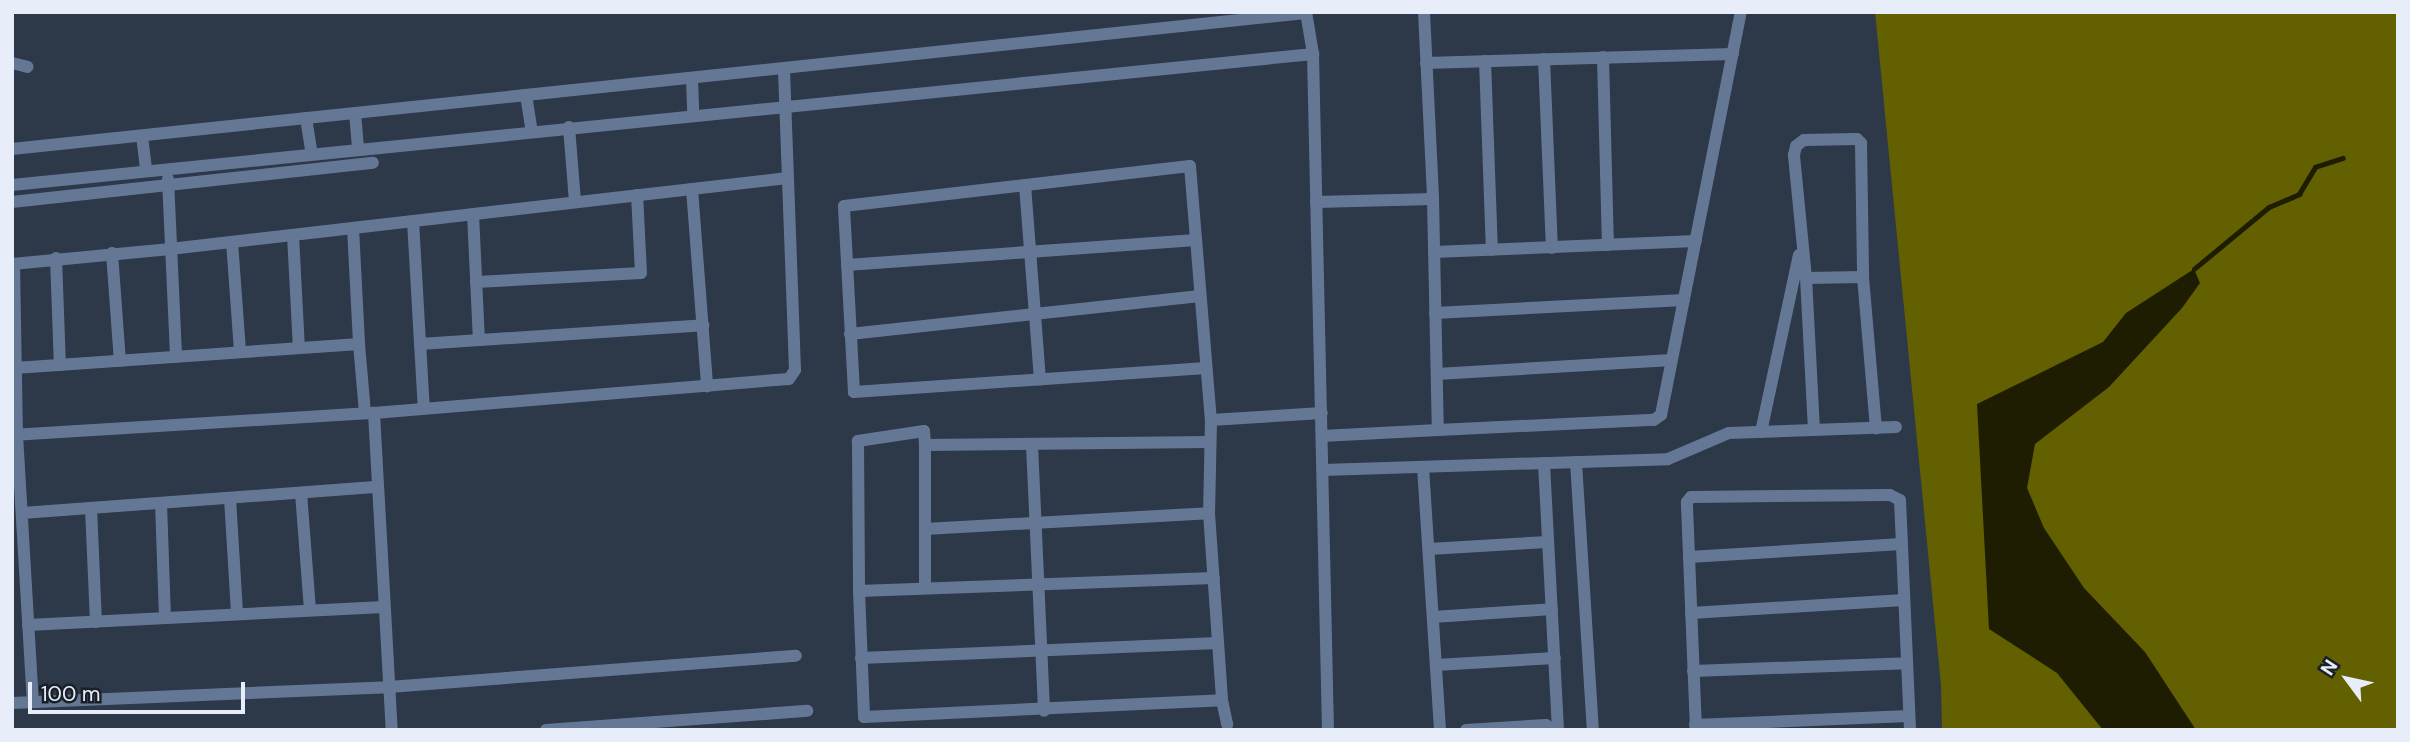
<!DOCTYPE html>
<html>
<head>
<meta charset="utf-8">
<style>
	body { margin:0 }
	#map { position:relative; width:2410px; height:742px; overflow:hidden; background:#2d3849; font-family:"DM Sans",sans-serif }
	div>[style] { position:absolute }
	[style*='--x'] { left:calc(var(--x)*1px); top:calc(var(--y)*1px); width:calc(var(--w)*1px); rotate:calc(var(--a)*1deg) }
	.green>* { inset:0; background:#636001 }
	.water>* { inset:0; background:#1e1d01 }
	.stream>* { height:4.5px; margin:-2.25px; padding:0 2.25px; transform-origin:2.25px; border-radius:2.25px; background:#1e1d01 }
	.minor>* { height:12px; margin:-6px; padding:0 6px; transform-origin:6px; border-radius:6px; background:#647896 }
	span { translate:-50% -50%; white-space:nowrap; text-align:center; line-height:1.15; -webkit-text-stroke:7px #1a2027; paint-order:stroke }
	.frame { position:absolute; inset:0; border:14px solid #e7eef9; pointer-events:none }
	.north { position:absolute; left:2312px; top:644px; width:70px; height:70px; -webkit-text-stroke:5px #1a2027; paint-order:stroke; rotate:303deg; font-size:19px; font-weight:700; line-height:28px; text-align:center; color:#e7eef9 }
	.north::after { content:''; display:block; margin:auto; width:24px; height:32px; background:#e7eef9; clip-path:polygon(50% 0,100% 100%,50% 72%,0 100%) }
	.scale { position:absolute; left:28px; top:682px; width:217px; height:32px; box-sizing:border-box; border:4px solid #e7eef9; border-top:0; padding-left:9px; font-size:21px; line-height:24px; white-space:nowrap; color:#e7eef9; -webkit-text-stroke:5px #1a2027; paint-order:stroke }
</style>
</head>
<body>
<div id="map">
	<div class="green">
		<i style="clip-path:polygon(1875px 12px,2398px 12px,2398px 730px,1942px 730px,1941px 685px)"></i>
	</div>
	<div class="water">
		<i style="clip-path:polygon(2194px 269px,2200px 283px,2182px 308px,2109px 387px,2035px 444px,2027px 488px,2044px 528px,2084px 588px,2145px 652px,2196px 730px,2103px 730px,2057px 673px,1989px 629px,1977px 404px,2103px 342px,2126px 313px)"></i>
	</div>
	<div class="stream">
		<i style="--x:2194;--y:269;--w:97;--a:-39.6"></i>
		<i style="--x:2269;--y:207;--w:33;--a:-23"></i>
		<i style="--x:2299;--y:194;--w:31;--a:-59"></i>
		<i style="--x:2315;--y:167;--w:29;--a:-18"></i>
	</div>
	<div class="minor">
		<i style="--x:1306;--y:12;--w:43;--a:80.5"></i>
		<i style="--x:1313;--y:54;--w:676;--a:88.73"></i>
		<i style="--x:1424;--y:12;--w:187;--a:87.2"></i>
		<i style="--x:1433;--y:199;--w:231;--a:88.8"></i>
		<i style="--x:1438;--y:430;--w:216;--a:-2.7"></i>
		<i style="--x:1654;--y:420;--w:9;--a:-36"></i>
		<i style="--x:1661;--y:415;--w:411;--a:-78.8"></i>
		<i style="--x:1603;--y:57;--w:188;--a:88.5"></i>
		<i style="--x:1544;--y:59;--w:189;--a:87.6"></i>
		<i style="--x:1485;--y:61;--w:189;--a:87.9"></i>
		<i style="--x:12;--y:63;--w:16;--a:14"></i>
		<i style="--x:1426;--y:63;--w:307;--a:-1.7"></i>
		<i style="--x:692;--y:78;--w:36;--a:88"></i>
		<i style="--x:526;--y:95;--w:36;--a:81"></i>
		<i style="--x:355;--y:113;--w:36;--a:85"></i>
		<i style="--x:306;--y:118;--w:36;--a:81"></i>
		<i style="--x:569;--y:127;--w:75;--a:85.4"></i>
		<i style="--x:142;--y:136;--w:35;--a:83"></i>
		<i style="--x:12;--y:149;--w:1301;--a:-6"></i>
		<i style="--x:168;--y:179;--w:178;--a:87.4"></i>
		<i style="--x:12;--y:185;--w:1308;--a:-5.75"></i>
		<i style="--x:1025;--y:185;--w:195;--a:85.6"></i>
		<i style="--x:692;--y:189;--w:198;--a:85.6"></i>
		<i style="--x:12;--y:202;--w:363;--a:-6.2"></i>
		<i style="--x:1316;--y:202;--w:117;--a:-1.5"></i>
		<i style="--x:473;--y:214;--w:126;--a:87.3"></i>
		<i style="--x:413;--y:221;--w:188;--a:86.7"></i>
		<i style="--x:353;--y:228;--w:116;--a:87"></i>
		<i style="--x:293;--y:235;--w:113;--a:87"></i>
		<i style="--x:232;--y:242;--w:110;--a:85.8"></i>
		<i style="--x:1434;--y:252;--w:262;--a:-2.4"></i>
		<i style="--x:112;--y:253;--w:108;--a:85.8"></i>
		<i style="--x:56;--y:258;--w:107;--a:87.9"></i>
		<i style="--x:12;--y:264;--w:159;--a:-5.4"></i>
		<i style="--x:170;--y:249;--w:621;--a:-6.56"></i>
		<i style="--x:14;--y:264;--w:171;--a:89"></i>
		<i style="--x:17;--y:435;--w:267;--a:86.6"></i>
		<i style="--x:847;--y:265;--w:350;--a:-4.1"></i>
		<i style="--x:1806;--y:278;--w:57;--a:-1"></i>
		<i style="--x:476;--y:282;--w:165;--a:-3.1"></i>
		<i style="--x:641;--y:273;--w:78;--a:-92.9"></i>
		<i style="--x:1435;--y:313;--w:249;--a:-3"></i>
		<i style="--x:850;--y:334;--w:352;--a:-6.2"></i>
		<i style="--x:420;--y:344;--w:284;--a:-3.8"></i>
		<i style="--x:15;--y:368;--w:345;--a:-4"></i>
		<i style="--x:359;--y:344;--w:69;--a:85"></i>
		<i style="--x:1206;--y:368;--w:353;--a:176.1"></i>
		<i style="--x:854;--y:392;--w:186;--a:-93.1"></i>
		<i style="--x:844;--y:206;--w:348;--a:-6.6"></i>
		<i style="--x:1190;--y:166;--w:255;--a:85.3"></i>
		<i style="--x:1211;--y:420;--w:93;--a:91.2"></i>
		<i style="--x:1209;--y:513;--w:187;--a:86"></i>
		<i style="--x:1437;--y:374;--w:235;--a:-3.4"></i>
		<i style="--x:374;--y:413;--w:318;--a:86.8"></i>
		<i style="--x:1211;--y:420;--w:111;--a:-3.6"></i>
		<i style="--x:1814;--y:430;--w:152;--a:-93"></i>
		<i style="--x:1806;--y:278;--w:124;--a:-95.6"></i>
		<i style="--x:1794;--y:155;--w:9;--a:-77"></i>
		<i style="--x:1796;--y:146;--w:10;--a:-37"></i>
		<i style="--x:1804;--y:140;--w:53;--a:-1.1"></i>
		<i style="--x:1857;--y:139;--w:6;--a:45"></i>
		<i style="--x:1861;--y:143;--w:134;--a:89.1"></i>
		<i style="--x:1863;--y:277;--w:152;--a:85.1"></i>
		<i style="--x:1761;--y:432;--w:181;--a:-77.9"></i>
		<i style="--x:12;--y:435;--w:363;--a:-3.5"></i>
		<i style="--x:374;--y:413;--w:416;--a:-4.7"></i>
		<i style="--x:789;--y:379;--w:11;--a:-56"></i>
		<i style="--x:795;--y:370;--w:302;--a:-92.1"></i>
		<i style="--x:1322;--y:436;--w:116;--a:-3"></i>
		<i style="--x:1210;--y:442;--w:285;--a:179.4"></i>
		<i style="--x:925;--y:445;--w:14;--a:-94"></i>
		<i style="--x:924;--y:431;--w:67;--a:171.4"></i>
		<i style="--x:858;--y:441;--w:150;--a:89.6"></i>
		<i style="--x:859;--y:591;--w:126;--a:87.7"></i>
		<i style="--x:864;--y:717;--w:358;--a:-2.7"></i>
		<i style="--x:1222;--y:700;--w:25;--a:78"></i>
		<i style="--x:1032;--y:445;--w:266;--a:87.4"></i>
		<i style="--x:1576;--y:462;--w:269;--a:86.4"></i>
		<i style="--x:1544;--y:463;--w:267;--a:87"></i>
		<i style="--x:1423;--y:467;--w:264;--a:86.3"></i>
		<i style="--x:1323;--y:470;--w:345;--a:-1.8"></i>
		<i style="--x:1668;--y:459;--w:66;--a:-23.1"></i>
		<i style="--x:1729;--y:433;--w:167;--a:-2.1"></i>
		<i style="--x:301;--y:493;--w:117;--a:85.6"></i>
		<i style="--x:230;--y:498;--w:116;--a:86.5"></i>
		<i style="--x:161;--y:503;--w:115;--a:88"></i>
		<i style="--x:91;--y:508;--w:114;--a:87.5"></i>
		<i style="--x:22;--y:513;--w:357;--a:-4.2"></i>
		<i style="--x:925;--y:529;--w:284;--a:-3.2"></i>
		<i style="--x:1429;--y:549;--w:119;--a:-3.4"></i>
		<i style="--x:1689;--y:557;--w:213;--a:-3.5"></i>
		<i style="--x:925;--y:588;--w:143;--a:-90"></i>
		<i style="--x:859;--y:591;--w:355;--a:-2.1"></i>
		<i style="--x:1691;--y:613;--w:213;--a:-3.5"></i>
		<i style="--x:1433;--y:617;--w:119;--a:-3.8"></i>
		<i style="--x:28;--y:625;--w:356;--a:-2.9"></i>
		<i style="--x:861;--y:658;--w:357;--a:-2.4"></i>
		<i style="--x:1436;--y:665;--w:119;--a:-3.4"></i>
		<i style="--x:1693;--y:671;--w:214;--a:-2.1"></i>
		<i style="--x:12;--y:703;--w:377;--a:-2.4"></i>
		<i style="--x:389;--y:687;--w:408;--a:-4.4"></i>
		<i style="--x:1695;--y:725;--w:214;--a:-2.4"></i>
		<i style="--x:546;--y:730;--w:262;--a:-4.2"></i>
		<i style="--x:1466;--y:730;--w:80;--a:-3.6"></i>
		<i style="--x:1546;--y:725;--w:9;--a:32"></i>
		<i style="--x:1696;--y:730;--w:228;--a:-92.3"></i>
		<i style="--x:1687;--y:502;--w:6;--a:-51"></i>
		<i style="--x:1691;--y:497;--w:199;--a:-0.6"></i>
		<i style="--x:1890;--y:495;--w:11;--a:27"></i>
		<i style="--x:1900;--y:500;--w:230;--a:87.5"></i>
	</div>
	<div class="frame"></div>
	<div class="north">N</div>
	<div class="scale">100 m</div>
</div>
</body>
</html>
